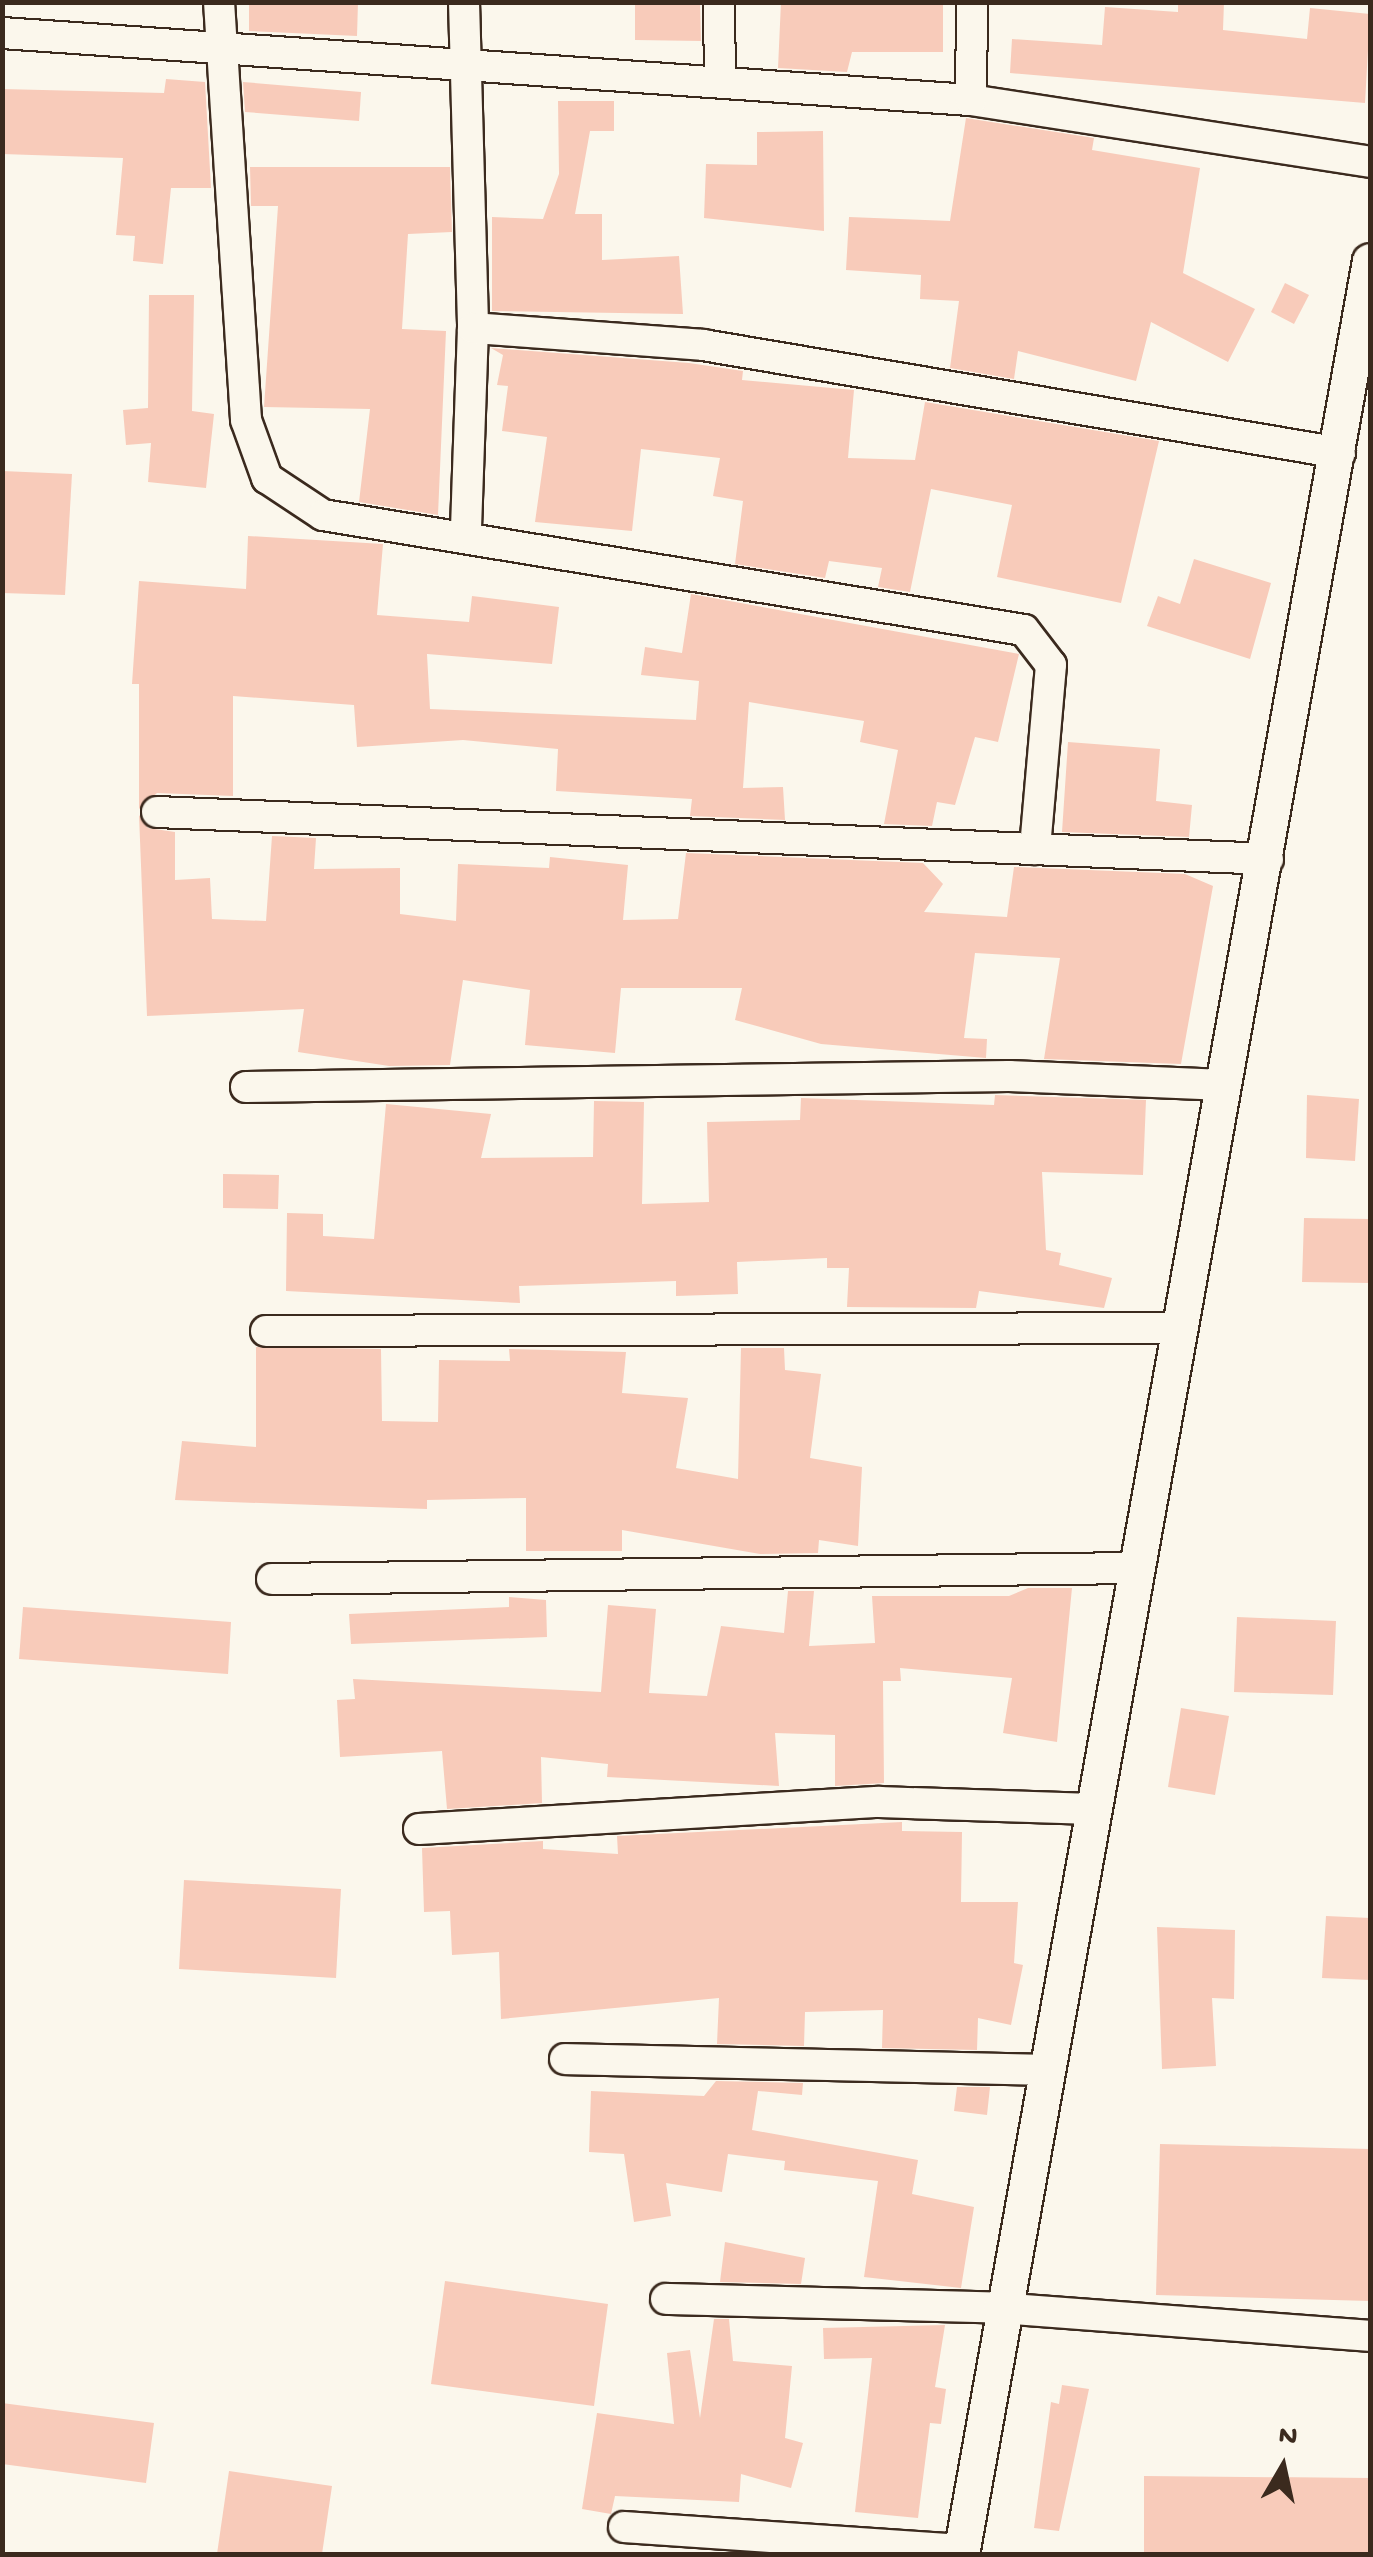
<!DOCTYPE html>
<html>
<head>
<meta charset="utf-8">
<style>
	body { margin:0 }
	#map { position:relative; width:1373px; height:2557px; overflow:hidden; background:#fbf7ec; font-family:"Gochi Hand",sans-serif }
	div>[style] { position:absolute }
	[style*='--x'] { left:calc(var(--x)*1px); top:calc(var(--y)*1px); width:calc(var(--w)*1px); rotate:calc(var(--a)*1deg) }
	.building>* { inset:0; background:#f8cbba }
	.roads { filter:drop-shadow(2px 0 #3b2a1e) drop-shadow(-2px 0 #3b2a1e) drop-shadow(0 2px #3b2a1e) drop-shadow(0 -2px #3b2a1e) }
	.minor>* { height:30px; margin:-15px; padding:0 15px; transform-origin:15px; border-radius:15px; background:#fbf7ec }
	.tertiary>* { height:35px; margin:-17.5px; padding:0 17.5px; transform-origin:17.5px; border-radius:17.5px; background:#fbf7ec }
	span { translate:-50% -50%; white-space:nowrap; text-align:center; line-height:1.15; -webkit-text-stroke:9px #fbf7ec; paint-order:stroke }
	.frame { position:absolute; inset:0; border:5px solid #3b2a1e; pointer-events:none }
	.north { position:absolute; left:1233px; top:2417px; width:100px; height:100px; -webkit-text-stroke:8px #fbf7ec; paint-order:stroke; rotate:9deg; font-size:28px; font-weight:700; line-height:40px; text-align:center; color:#3b2a1e }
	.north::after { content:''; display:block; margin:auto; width:35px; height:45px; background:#3b2a1e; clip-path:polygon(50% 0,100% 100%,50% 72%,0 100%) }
</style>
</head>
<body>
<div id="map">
	<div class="building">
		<i style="clip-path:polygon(249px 2px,358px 2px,357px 36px,249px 31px)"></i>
		<i style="clip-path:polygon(635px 2px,700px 2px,701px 41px,635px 40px)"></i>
		<i style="clip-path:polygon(781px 2px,943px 2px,943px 52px,852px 52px,847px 72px,778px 68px)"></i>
		<i style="clip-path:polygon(1178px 2px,1224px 2px,1223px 30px,1307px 39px,1310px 8px,1370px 14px,1365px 103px,1010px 73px,1012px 39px,1102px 45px,1105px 7px,1178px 12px)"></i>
		<i style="clip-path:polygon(166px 79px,205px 82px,211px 188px,171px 188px,163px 264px,133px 261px,135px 236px,116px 235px,123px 158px,2px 154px,2px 89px,164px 93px)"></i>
		<i style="clip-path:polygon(243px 82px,361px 92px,359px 121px,245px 112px)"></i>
		<i style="clip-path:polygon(558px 101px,614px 101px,614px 131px,590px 131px,575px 214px,602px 214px,602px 260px,679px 256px,683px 314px,492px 311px,492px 217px,543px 219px,559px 174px)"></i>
		<i style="clip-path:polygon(966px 118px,1094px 138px,1092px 150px,1200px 168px,1183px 273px,1255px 309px,1228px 362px,1151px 322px,1136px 381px,1018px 351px,1014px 379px,950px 368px,959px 301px,920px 299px,921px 275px,846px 270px,849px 217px,950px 221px)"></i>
		<i style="clip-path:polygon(823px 131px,824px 231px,704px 218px,706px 164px,757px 165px,757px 132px)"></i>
		<i style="clip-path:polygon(250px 167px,450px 167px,452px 232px,408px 234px,402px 329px,446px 331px,438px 515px,359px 502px,370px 409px,264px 407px,278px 206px,251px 206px)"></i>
		<i style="clip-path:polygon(1285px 283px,1309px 295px,1294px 324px,1271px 312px)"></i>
		<i style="clip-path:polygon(149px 295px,194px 295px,192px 411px,214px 414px,206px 488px,148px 482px,151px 443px,126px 445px,123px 410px,148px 408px)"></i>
		<i style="clip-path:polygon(491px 348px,689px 363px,743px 371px,742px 380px,854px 390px,848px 458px,915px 460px,925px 402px,1159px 441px,1121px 603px,997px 577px,1012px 505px,931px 489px,910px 592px,878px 587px,882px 568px,829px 561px,825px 578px,735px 564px,743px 501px,713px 496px,720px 458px,641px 449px,632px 531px,535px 522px,547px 437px,502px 431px,508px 386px,497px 385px,503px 355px)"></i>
		<i style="clip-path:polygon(2px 471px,72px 474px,65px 595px,2px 593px)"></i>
		<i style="clip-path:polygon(248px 536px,383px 544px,377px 615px,469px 622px,472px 596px,559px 607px,552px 664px,427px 654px,430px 709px,696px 720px,699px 681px,641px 675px,645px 647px,682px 653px,691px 594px,1019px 654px,998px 742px,975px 737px,955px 805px,937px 802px,932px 826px,884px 824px,898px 750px,860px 742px,864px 721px,749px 702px,743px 788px,783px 787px,785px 820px,690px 816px,692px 799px,556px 791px,558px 749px,463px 740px,357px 747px,354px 705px,233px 696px,233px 796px,157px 793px,139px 809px,139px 684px,132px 684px,139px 581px,246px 589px)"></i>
		<i style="clip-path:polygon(1194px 559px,1271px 583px,1250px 659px,1147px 626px,1158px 596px,1180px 604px)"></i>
		<i style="clip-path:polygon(1068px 742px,1160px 749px,1156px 801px,1192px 805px,1189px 837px,1062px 832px)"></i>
		<i style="clip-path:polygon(139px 815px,148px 828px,175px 832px,175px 880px,210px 878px,212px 919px,266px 921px,272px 836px,316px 838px,314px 869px,400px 868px,400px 914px,456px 921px,458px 864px,549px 868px,550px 857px,628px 865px,623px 920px,678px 919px,686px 853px,923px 863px,943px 884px,924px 912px,1007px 917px,1014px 867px,1185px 874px,1213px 886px,1181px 1064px,1044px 1059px,1060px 958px,975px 953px,964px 1038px,987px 1039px,986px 1058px,821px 1044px,735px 1020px,742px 988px,621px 988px,615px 1053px,525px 1045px,530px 990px,463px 980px,450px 1065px,389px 1066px,298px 1052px,304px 1009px,147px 1016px)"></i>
		<i style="clip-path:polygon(995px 1095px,1146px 1100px,1143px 1175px,1042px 1172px,1046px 1250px,1061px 1253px,1059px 1265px,1112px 1278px,1104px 1308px,979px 1291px,976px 1308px,847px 1307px,849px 1268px,827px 1268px,827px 1258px,737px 1262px,738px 1294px,676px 1296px,676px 1281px,519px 1286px,520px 1303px,286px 1291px,287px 1213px,323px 1214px,323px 1236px,374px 1239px,386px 1104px,491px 1114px,481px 1158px,593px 1157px,594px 1101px,644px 1102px,642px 1204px,709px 1202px,707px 1122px,800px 1120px,801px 1098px,994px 1105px)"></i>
		<i style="clip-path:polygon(1307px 1095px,1359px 1099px,1355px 1161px,1306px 1158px)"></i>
		<i style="clip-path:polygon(223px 1174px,279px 1175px,278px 1209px,223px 1208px)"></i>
		<i style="clip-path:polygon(1304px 1218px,1370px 1219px,1370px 1283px,1302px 1282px)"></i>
		<i style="clip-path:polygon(256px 1347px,381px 1349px,382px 1421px,438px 1422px,439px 1360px,510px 1361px,509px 1349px,626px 1352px,622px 1393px,688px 1398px,676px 1468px,738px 1479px,741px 1348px,784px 1348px,785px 1370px,821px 1374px,810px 1458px,862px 1467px,858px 1546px,819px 1540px,818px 1553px,760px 1554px,622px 1530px,622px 1551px,526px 1551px,526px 1498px,427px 1500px,427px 1509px,175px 1500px,182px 1441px,256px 1447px)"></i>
		<i style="clip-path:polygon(1028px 1588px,1072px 1588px,1057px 1742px,1003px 1733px,1012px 1678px,900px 1668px,901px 1681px,883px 1681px,884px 1783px,835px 1786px,835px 1735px,775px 1733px,779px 1786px,607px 1777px,608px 1764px,541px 1757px,542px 1803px,447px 1809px,442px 1751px,340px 1757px,337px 1700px,355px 1699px,353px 1679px,601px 1692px,608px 1605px,656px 1609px,649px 1693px,707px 1696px,721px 1626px,784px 1633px,788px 1591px,814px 1591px,809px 1646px,875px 1643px,872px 1596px,1009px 1596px)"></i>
		<i style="clip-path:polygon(509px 1597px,546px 1600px,547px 1637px,351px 1644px,349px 1614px,509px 1607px)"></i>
		<i style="clip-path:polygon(23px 1607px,231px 1622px,228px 1674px,19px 1659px)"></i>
		<i style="clip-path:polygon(1237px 1617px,1336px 1621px,1333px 1695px,1234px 1692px)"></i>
		<i style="clip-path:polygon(1181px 1708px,1229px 1716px,1215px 1795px,1168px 1787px)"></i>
		<i style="clip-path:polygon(902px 1822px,902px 1831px,962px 1832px,961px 1902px,1018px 1902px,1014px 1963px,1023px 1965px,1011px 2025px,978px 2018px,977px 2050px,882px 2048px,883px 2010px,805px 2012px,804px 2046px,717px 2044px,719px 1998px,501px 2019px,499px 1952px,452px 1955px,450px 1911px,424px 1912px,422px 1848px,543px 1841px,543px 1849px,618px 1854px,617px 1836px)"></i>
		<i style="clip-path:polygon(184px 1880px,341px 1889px,336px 1978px,179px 1969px)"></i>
		<i style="clip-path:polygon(1326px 1916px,1370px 1918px,1370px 1980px,1322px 1978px)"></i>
		<i style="clip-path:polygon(1157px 1927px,1235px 1930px,1234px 1999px,1212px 1998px,1216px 2066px,1162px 2069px)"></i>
		<i style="clip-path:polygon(716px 2081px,803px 2083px,802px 2095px,758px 2091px,752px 2130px,918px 2160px,912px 2194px,974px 2207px,961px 2288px,864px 2277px,878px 2181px,784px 2170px,785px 2161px,728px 2154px,722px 2192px,666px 2183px,671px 2216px,634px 2222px,624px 2154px,589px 2152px,591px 2091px,704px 2096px)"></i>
		<i style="clip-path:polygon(957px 2087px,990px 2087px,987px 2115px,954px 2111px)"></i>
		<i style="clip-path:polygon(1160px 2144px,1370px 2149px,1370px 2301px,1156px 2295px)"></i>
		<i style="clip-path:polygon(725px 2242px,805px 2258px,801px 2284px,720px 2282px)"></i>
		<i style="clip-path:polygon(445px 2281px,608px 2304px,594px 2406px,431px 2384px)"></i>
		<i style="clip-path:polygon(714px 2319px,729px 2319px,733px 2361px,792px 2366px,785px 2438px,803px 2443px,791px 2488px,741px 2474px,739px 2502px,615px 2496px,611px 2514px,582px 2509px,597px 2413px,674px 2424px,667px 2353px,690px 2350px,700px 2418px)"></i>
		<i style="clip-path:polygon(945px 2325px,935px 2387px,946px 2389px,941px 2424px,930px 2423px,918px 2518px,855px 2512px,872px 2358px,824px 2359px,823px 2328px)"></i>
		<i style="clip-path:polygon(1062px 2385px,1089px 2389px,1059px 2531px,1034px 2528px,1051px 2402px,1059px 2404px)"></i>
		<i style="clip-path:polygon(2px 2403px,154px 2423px,146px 2483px,2px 2464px)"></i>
		<i style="clip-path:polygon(229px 2471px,332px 2486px,322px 2554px,217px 2554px)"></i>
		<i style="clip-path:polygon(1144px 2476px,1370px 2478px,1370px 2554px,1144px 2554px)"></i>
	</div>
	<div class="roads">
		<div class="minor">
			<i style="--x:219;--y:2;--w:419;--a:86.3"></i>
			<i style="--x:246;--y:420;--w:62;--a:70.1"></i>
			<i style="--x:267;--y:478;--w:67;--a:33.5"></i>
			<i style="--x:323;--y:515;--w:710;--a:9.32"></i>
			<i style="--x:1024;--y:630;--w:44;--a:52.4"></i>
			<i style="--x:1051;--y:665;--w:185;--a:95"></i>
			<i style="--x:464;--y:2;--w:326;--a:88.4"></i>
			<i style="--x:473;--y:328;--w:204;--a:92"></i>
			<i style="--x:719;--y:2;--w:80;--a:89.3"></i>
			<i style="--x:2;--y:33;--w:971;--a:3.96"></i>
			<i style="--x:971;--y:100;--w:404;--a:8.8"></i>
			<i style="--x:971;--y:100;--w:98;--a:-89.4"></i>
			<i style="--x:473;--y:328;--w:231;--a:4.2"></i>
			<i style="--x:703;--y:345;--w:646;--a:9.62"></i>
			<i style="--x:157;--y:812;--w:1112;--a:2.42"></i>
			<i style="--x:246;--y:1087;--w:763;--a:-0.83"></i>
			<i style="--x:1009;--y:1076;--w:216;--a:2.4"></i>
			<i style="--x:266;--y:1331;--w:913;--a:-0.19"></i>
			<i style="--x:272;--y:1579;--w:859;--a:-0.73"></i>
			<i style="--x:419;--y:1829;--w:461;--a:-3.4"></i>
			<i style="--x:879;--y:1802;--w:214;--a:1.9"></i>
			<i style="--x:565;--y:2059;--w:481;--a:1.3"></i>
			<i style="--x:666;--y:2299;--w:333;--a:1.5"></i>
			<i style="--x:999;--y:2308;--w:372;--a:4.3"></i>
			<i style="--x:624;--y:2527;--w:338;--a:3.9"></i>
		</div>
		<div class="tertiary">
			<i style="--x:961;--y:2554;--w:2329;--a:-79.89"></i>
		</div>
	</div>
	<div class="frame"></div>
	<div class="north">N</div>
</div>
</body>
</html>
